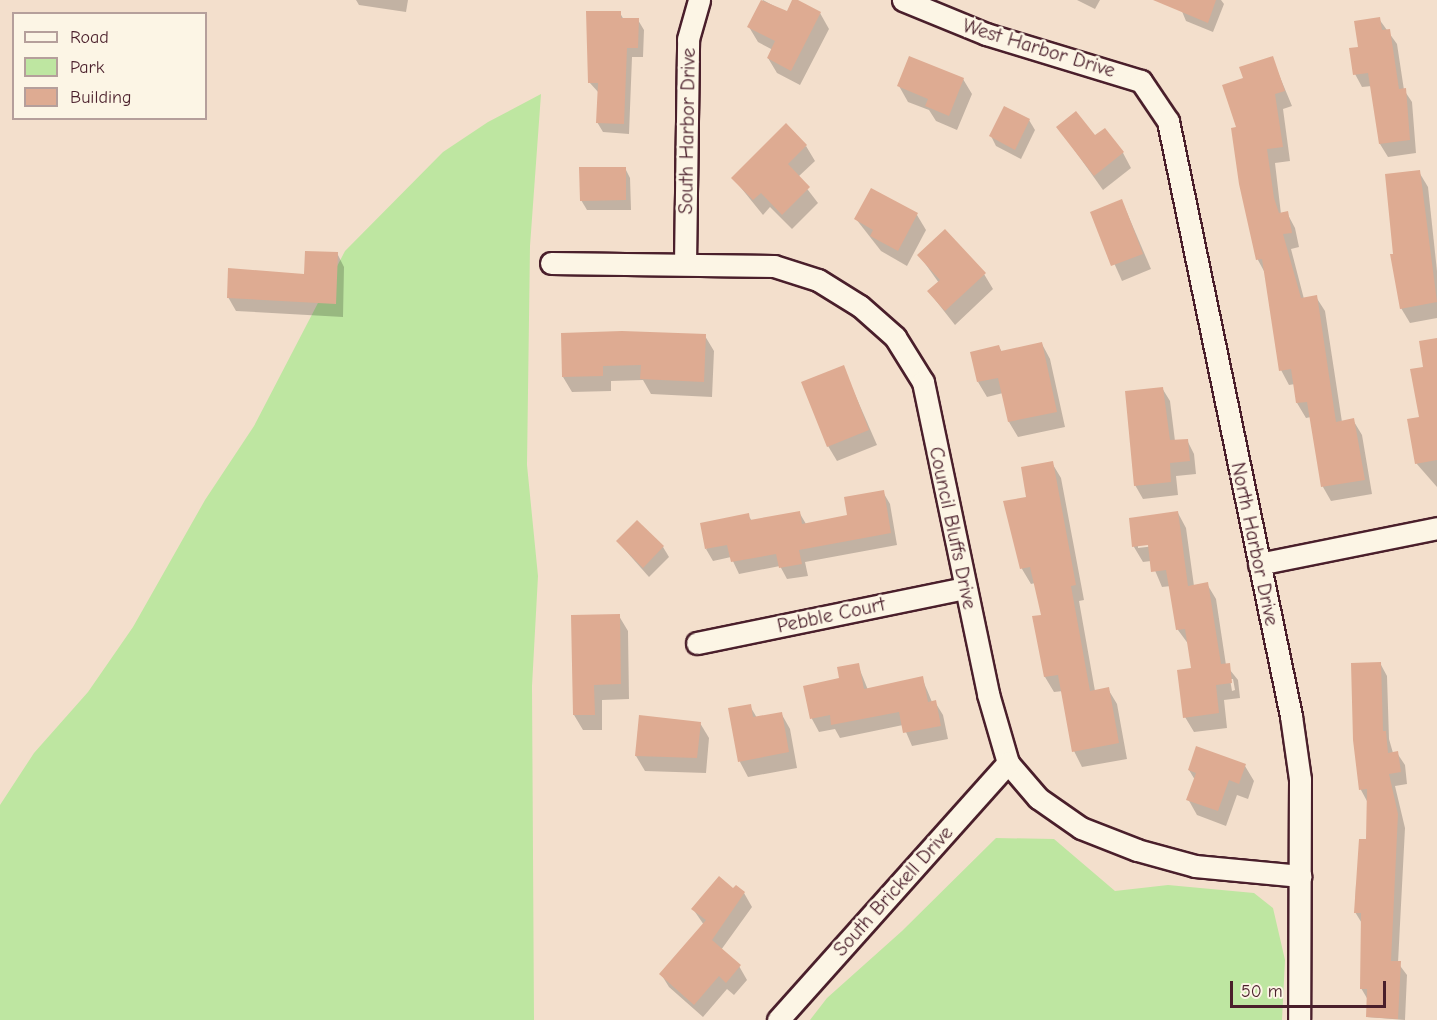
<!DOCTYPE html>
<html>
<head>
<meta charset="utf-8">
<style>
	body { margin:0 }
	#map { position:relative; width:1437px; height:1020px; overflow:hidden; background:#f3dfcc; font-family:"Comic Neue",sans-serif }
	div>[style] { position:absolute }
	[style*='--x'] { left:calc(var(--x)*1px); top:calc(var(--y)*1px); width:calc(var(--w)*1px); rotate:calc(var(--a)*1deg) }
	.green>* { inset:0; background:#bee6a1 }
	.shadow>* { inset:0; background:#0003 }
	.building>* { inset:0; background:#deab92 }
	.roads { filter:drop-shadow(2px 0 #4a1f2b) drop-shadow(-2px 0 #4a1f2b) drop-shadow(0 2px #4a1f2b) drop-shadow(0 -2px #4a1f2b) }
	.minor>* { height:21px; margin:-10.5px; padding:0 10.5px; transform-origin:10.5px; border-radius:10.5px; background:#fcf5e5 }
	span { translate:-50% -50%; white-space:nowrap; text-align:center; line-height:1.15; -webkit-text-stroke:5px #fcf5e5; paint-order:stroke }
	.street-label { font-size:20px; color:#4a1f2b }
	.legend { position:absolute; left:12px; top:12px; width:195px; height:108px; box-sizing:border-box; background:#fcf5e5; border:2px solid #b59f9b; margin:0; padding:8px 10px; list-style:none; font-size:18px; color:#4a1f2b }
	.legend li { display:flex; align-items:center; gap:12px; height:30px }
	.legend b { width:30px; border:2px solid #b59f9b }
	.scale { position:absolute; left:1230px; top:981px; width:156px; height:27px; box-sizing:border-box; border:3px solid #4a1f2b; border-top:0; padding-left:8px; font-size:18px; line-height:21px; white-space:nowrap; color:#4a1f2b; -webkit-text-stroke:4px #fcf5e5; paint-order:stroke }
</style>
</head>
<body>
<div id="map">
	<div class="green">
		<i style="clip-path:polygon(541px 94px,530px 246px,527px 465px,538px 576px,532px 686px,534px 1020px,0 1020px,0 805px,34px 753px,88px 692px,133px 627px,205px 500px,254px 426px,345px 251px,443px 152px,488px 122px)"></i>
		<i style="clip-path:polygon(996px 838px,1054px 839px,1115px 891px,1168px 885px,1254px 893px,1273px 908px,1285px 960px,1282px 1020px,810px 1020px,827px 998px,902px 931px)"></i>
	</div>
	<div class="shadow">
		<i style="clip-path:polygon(356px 0,408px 0,406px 12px,359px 5px)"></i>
		<i style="clip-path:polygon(763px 0,787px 13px,795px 0,820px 13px,829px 29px,800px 85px,777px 73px,768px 58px,773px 50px,758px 42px,749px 27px)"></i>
		<i style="clip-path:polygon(1077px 0,1100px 0,1095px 9px)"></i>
		<i style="clip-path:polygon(1165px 0,1221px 0,1224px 4px,1213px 32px,1186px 21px,1181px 9px)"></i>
		<i style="clip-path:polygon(620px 13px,624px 20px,638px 20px,644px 30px,643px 57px,632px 57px,629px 134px,603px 132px,597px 122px,599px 93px,589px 82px)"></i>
		<i style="clip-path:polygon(1379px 19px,1397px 44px,1404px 90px,1412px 102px,1416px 153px,1388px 157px,1380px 144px,1372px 86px,1362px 87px,1355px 74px,1359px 48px)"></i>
		<i style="clip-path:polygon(1272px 58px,1292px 106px,1283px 109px,1290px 161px,1275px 163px,1281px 214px,1287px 213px,1295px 228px,1299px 247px,1291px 249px,1304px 299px,1316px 297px,1325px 311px,1342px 422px,1353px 420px,1362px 435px,1372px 494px,1331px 501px,1323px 487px,1311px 417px,1306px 418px,1297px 403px,1295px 384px,1289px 385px,1281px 370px,1265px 273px,1258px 260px,1240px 183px,1245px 79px)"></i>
		<i style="clip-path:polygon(963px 79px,972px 94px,957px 130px,936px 121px,929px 110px,908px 102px,899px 86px)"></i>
		<i style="clip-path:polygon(1029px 120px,1035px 130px,1021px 159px,996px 146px,991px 136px)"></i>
		<i style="clip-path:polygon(1058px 127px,1095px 137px,1123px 153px,1131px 168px,1103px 190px)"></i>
		<i style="clip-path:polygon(806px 146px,815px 161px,798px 177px,818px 203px,792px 229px,770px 207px,763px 215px,733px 178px)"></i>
		<i style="clip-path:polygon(625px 168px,630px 178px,631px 210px,587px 210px,581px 200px)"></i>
		<i style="clip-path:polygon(1419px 172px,1428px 187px,1437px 271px,1437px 318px,1410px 323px,1401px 308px,1395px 255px)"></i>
		<i style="clip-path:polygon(1122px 201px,1151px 269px,1122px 281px,1092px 213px)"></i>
		<i style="clip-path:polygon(917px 215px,926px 230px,907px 266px,881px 251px,856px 219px)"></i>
		<i style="clip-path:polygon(337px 253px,344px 267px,343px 317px,236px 311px,228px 297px,306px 276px)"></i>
		<i style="clip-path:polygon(919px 255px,984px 274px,993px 289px,955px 325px,929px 292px,939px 283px)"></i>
		<i style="clip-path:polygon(705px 336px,714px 351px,712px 397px,651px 394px,643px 380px,611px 381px,611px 391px,572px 392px,563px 377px)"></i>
		<i style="clip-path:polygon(1437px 339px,1437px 487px,1416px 463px,1425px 368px)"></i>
		<i style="clip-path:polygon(1042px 344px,1050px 359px,1065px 427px,1018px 437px,1009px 422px,1003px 393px,987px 397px,978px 382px,999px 347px,1002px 352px)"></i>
		<i style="clip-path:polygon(843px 367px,877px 445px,837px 461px,828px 446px)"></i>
		<i style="clip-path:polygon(1162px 388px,1170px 401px,1175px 441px,1187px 440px,1194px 454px,1196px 474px,1176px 476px,1178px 495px,1143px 499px,1135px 485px)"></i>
		<i style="clip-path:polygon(1052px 463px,1061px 478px,1084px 600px,1079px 601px,1095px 691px,1108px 689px,1117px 704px,1127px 759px,1082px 767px,1074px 751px,1063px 691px,1054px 692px,1045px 677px,1034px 618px,1042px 616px,1035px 583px,1031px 584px,1022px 569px,1005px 502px,1027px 498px)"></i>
		<i style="clip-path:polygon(883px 492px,890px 504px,897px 545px,805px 562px,808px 576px,787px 579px,780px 566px,739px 574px,731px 557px,713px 561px,706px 549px,748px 515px,752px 521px,799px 512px,806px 524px,849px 516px)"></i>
		<i style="clip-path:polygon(evenodd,1178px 513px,1186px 528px,1194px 586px,1207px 584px,1216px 599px,1226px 665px,1238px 680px,1240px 698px,1224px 700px,1227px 728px,1194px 732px,1185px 717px,1193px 669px,1189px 645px,1178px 630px,1171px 586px,1162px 587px,1151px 561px,1143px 562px,1134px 547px,1130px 519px,1178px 513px,1155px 543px,1155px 546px,1138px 548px,1138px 545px,1155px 543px,1178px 513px,1230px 679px,1233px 679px,1235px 690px,1232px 691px,1230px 679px)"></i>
		<i style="clip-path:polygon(618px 542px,663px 547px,669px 557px,649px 577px)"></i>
		<i style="clip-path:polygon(619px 616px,628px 631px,629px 699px,602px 700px,602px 730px,583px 730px,574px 715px)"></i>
		<i style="clip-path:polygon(1380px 663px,1387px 676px,1389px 739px,1393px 753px,1397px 753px,1405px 765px,1407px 784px,1395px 786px,1405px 828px,1398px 963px,1407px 975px,1405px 1020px,1367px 1017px,1368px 1000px,1361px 988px,1363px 925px,1355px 912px,1356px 884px,1360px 884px,1368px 841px,1368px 803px,1361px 790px,1354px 740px)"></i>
		<i style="clip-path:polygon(858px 665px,868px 690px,922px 678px,932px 702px,935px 702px,943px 715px,948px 739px,912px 746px,903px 725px,840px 738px,835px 729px,819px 732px,812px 719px,805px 687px,841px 680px)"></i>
		<i style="clip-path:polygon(750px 706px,757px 718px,781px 713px,790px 729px,797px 768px,748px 777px,740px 762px)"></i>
		<i style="clip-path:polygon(640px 717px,700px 723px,709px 738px,706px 773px,645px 771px,636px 756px)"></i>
		<i style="clip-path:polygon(1245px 766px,1254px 781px,1248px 799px,1237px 795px,1226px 826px,1197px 815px,1188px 799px,1195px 780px,1189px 770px)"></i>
		<i style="clip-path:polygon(733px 890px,744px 893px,752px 907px,721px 950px,739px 966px,747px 980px,734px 995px,727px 989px,703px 1017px,669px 987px,661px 974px,704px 925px,693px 909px)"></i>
	</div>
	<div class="building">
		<i style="clip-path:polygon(761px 0,787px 11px,792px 0,798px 0,821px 12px,791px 71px,767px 58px,775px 41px,747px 27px)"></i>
		<i style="clip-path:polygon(1153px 0,1216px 0,1208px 23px)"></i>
		<i style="clip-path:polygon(586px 11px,621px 11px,621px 18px,639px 18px,638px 48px,627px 48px,624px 124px,596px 123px,598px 83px,588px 83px)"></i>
		<i style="clip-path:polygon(1380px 17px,1382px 30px,1390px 29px,1399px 89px,1406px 88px,1410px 140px,1379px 144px,1368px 73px,1353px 75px,1349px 48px,1358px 47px,1354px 21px)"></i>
		<i style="clip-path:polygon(909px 56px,964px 78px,949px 116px,925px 106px,928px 99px,897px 86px)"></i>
		<i style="clip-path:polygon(1273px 56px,1285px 91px,1275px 94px,1283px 147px,1267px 149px,1274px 198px,1279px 213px,1288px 211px,1292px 233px,1283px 234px,1301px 298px,1317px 295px,1336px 422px,1354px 418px,1365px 480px,1321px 487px,1307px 402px,1296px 403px,1291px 369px,1279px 371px,1262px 259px,1256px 260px,1239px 184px,1231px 128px,1236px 127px,1222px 85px,1243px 78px,1239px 67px)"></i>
		<i style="clip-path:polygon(1004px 106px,1030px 119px,1015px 150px,989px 136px)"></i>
		<i style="clip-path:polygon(1076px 111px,1095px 135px,1105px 128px,1124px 152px,1094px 176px,1056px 127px)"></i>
		<i style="clip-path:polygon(786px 123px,807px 145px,788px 164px,810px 187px,782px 215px,761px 193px,753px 200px,731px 178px)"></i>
		<i style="clip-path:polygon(579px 167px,626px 167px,626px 200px,580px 201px)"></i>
		<i style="clip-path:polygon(1420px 170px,1437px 302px,1400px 309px,1390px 254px,1393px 254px,1385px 174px)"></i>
		<i style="clip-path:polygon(871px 188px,918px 213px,898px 251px,870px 236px,873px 230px,854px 219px)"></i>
		<i style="clip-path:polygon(1122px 199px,1143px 254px,1111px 266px,1090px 212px)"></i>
		<i style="clip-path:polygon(945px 229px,986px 273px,945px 311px,927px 291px,940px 280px,917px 255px)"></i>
		<i style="clip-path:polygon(305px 251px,338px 252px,336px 304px,227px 298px,228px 268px,304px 274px)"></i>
		<i style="clip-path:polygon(622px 331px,706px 334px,704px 382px,640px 379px,641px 365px,603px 366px,603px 376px,562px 377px,561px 333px)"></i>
		<i style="clip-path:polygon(1437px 338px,1437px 460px,1415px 464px,1407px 419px,1419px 417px,1410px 369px,1423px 367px,1419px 341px)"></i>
		<i style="clip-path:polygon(1042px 342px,1057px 412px,1008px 422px,998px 378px,977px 382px,970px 352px,999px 345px,1001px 351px)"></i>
		<i style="clip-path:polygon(844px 365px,869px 430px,827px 447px,801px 382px)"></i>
		<i style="clip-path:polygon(1163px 387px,1170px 440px,1188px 439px,1190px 461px,1170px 463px,1171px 482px,1134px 486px,1125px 391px)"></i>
		<i style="clip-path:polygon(1053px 461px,1076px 585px,1071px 586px,1090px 691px,1109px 687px,1119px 743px,1072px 752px,1058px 675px,1044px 677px,1032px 616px,1041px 615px,1030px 567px,1020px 569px,1003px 501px,1026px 497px,1021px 467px)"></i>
		<i style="clip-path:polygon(884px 490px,891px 533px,799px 550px,802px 564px,779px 568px,776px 554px,731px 562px,727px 545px,705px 549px,700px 523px,749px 513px,750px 520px,800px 511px,802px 524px,847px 515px,844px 497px)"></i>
		<i style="clip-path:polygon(1178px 511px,1188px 586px,1208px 582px,1221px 664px,1230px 663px,1232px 683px,1216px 685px,1219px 713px,1183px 718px,1177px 670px,1191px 668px,1185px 629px,1176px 630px,1166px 570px,1151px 572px,1148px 545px,1132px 547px,1129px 518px)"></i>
		<i style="clip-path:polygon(637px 520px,664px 546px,643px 568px,616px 541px)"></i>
		<i style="clip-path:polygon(620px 614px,621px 684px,594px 685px,595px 715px,573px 715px,571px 615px)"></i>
		<i style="clip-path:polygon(1381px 662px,1383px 731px,1386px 731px,1388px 753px,1398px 751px,1401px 772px,1389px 774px,1398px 814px,1391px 961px,1401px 961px,1398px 1019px,1366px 1017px,1367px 989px,1360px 989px,1361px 913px,1354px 913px,1359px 839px,1366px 839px,1367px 789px,1359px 790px,1353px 740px,1351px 663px)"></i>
		<i style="clip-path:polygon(859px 663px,864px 689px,923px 676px,928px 702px,936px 700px,941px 726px,903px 733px,899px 712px,831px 725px,830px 715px,810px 719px,803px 686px,839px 678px,837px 667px)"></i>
		<i style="clip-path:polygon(751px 704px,753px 717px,782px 712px,789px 752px,738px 762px,728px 708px)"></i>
		<i style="clip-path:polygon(639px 715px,701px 722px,697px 758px,635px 756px)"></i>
		<i style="clip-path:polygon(1196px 746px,1246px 764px,1239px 784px,1229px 780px,1218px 811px,1186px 800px,1196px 773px,1188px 770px)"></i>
		<i style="clip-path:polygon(719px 876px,733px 888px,736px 885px,745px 892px,712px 940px,741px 965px,726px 983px,719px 976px,694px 1005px,659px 974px,706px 920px,691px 909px)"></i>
	</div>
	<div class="roads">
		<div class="minor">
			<i style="--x:903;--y:0;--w:90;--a:22.3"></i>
			<i style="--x:986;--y:34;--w:162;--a:16.9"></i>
			<i style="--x:1141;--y:81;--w:48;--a:56"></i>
			<i style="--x:1168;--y:121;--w:608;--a:78.32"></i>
			<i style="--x:1291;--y:716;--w:64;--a:81.9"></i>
			<i style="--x:1300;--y:779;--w:241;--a:90.2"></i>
			<i style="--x:551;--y:263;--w:223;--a:0.8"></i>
			<i style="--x:774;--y:266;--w:46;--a:17.7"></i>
			<i style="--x:818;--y:280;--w:49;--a:31.8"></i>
			<i style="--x:860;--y:306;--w:47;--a:41.5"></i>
			<i style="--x:895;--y:337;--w:53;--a:58.1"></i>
			<i style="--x:923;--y:382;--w:319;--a:78.2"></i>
			<i style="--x:988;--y:694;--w:72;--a:73.8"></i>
			<i style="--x:1008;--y:763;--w:46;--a:49.4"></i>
			<i style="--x:1038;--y:798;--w:52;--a:34.9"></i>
			<i style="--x:1081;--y:828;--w:60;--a:21.4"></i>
			<i style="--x:1137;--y:850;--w:60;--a:15.4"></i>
			<i style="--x:1195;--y:866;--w:106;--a:5.4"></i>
			<i style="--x:685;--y:264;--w:225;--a:-89.2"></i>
			<i style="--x:688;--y:39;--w:41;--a:-74.2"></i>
			<i style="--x:1259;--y:564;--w:182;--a:-11.4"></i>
			<i style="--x:697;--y:643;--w:274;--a:-11.6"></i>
			<i style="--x:778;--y:1020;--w:345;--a:-48.2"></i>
		</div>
	</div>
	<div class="street-label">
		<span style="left:1039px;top:48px;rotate:17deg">West Harbor Drive</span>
		<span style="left:687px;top:131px;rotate:-89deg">South Harbor Drive</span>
		<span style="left:953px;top:528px;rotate:78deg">Council Bluffs Drive</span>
		<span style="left:1255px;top:544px;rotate:78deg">North Harbor Drive</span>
		<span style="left:831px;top:615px;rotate:-12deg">Pebble Court</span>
		<span style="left:893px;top:891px;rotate:-48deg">South Brickell Drive</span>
	</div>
	<ul class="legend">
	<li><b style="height:8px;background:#fcf5e5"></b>Road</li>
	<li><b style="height:16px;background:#bee6a1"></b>Park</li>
	<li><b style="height:16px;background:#deab92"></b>Building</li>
	</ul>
	<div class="scale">50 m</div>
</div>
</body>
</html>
